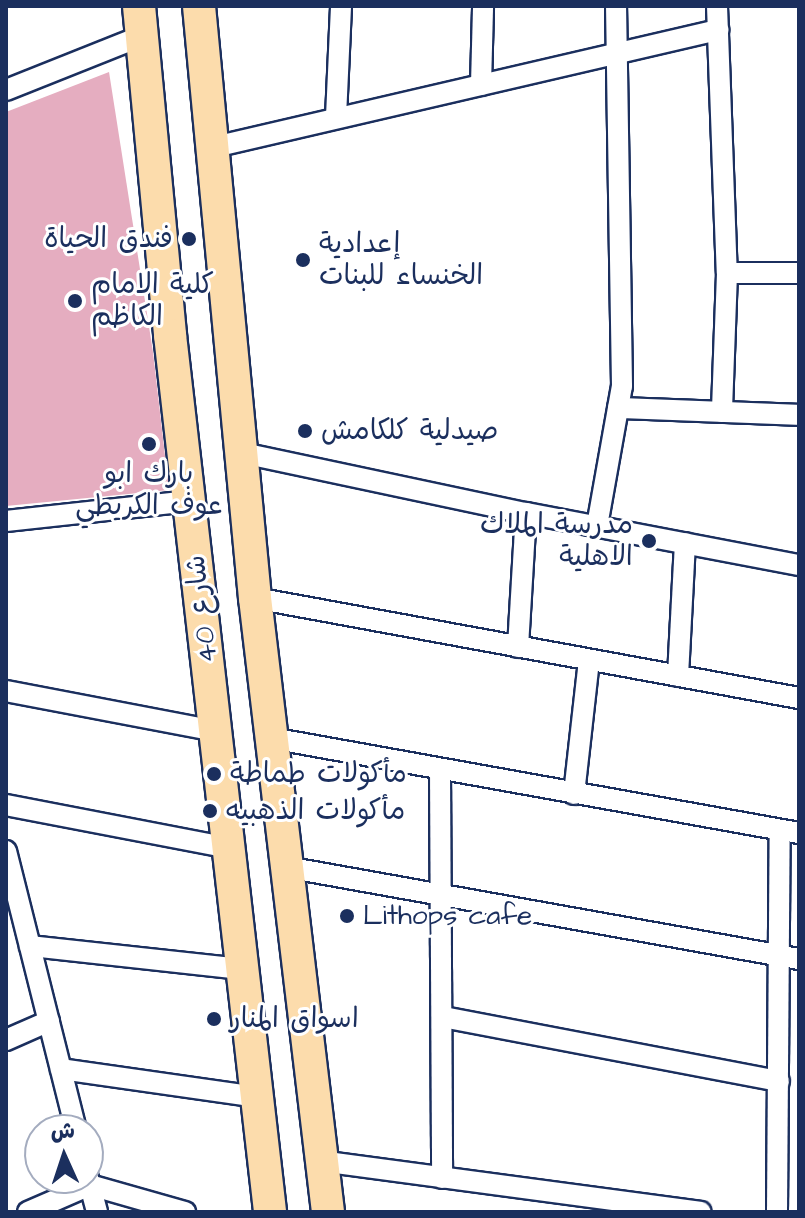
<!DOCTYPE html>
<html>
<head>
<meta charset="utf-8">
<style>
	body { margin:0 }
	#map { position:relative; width:805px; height:1218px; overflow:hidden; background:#fff; font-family:"Architects Daughter","Playpen Sans Arabic",sans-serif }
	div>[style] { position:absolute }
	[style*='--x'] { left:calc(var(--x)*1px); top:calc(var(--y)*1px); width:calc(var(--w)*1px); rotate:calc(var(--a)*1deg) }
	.building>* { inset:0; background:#e5adc0 }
	.roads { filter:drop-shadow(2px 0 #1b2f5e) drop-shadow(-2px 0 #1b2f5e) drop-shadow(0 2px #1b2f5e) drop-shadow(0 -2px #1b2f5e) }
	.minor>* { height:20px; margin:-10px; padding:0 10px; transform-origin:10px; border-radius:10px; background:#fff }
	.primary>* { height:32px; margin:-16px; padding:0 16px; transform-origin:16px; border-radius:16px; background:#fcdcac }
	.dots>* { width:22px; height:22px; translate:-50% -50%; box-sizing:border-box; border:4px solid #fff; border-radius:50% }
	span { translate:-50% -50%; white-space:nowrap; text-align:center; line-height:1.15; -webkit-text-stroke:6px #fff; paint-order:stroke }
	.poi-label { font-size:28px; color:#1b2f5e }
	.right { translate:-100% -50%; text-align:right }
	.left { translate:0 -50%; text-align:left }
	.street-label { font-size:28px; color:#1b2f5e }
	.frame { position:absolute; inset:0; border:8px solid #1b2f5e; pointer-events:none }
	.north { position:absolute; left:24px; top:1114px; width:80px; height:80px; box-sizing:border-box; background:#fff; border:2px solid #a4acbf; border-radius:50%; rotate:357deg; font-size:22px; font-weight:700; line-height:32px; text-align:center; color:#1b2f5e }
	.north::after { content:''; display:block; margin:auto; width:28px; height:36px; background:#1b2f5e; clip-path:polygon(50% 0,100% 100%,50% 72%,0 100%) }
</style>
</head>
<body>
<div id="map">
	<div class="building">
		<i style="clip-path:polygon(109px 72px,153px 352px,169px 490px,6px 506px,6px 112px)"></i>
	</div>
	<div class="roads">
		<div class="minor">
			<i style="--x:717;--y:6;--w:267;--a:87.9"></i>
			<i style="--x:727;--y:273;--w:139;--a:92.1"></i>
			<i style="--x:481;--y:85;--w:79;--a:-88.5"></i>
			<i style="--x:6;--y:90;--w:146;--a:-21.7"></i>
			<i style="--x:336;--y:117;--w:111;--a:-87.4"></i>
			<i style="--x:210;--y:148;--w:522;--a:-13.08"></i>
			<i style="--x:727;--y:273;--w:72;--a:0"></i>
			<i style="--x:618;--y:408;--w:181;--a:2.2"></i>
			<i style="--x:243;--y:453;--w:289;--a:12"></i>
			<i style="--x:526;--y:513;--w:278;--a:10.8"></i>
			<i style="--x:6;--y:521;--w:184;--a:-6.2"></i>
			<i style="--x:597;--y:526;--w:142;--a:-79.9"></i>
			<i style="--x:622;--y:386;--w:380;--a:-90.9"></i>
			<i style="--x:255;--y:598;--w:553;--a:10.42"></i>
			<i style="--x:518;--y:647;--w:134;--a:-86.6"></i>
			<i style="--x:678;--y:676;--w:133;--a:-87"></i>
			<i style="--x:6;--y:691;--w:214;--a:10.8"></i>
			<i style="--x:271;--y:738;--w:536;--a:10.2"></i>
			<i style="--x:440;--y:771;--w:407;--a:89.7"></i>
			<i style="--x:574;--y:794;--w:135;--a:-83.6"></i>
			<i style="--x:6;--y:805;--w:228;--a:10.9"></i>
			<i style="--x:6;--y:851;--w:288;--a:75.9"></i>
			<i style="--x:286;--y:867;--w:521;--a:10.17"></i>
			<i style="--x:30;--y:946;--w:214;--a:6.2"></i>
			<i style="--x:443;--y:1017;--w:342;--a:10.8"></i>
			<i style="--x:6;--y:1040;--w:47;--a:-23.8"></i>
			<i style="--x:61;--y:1069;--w:198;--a:8.1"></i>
			<i style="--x:320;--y:1161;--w:384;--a:7.6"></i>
			<i style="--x:88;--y:1178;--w:35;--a:75"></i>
			<i style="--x:28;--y:1212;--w:68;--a:-23.5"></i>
			<i style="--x:90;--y:1185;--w:99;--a:15.9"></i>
			<i style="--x:777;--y:1212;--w:382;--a:-89.6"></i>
		</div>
		<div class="primary">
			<i style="--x:139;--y:6;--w:330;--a:84.6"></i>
			<i style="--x:170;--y:335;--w:883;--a:83.49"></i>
			<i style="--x:199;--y:6;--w:595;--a:84.6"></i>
			<i style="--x:255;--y:598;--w:618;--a:83.22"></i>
		</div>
	</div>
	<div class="dots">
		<i style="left:189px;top:239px;background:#1b2f5e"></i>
		<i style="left:303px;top:260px;background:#1b2f5e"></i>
		<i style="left:75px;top:301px;background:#1b2f5e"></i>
		<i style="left:305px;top:431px;background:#1b2f5e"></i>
		<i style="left:149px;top:444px;background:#1b2f5e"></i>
		<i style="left:649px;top:541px;background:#1b2f5e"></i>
		<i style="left:214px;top:774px;background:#1b2f5e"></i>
		<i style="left:210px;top:811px;background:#1b2f5e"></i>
		<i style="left:347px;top:916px;background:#1b2f5e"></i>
		<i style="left:214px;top:1019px;background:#1b2f5e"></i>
	</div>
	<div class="poi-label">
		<span class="right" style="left:173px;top:239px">فندق الحياة</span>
		<span class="left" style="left:319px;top:260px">إعدادية<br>الخنساء للبنات</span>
		<span class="left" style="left:91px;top:301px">كلية الامام<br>الكاظم</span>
		<span class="left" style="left:321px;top:431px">صيدلية كلكامش</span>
		<span style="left:149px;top:490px">بارك ابو<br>عوف الكريطي</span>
		<span class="right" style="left:633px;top:541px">مدرسة الملاك<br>الاهلية</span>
		<span class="left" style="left:230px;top:774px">مأكولات طماطة</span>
		<span class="left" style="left:226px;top:811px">مأكولات الذهبيه</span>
		<span class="left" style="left:363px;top:916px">Lithops cafe</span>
		<span class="left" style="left:230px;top:1019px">اسواق المنار</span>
	</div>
	<div class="street-label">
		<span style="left:202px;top:609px;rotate:-97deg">شارع 40</span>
	</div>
	<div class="frame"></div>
	<div class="north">ش</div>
</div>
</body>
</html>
